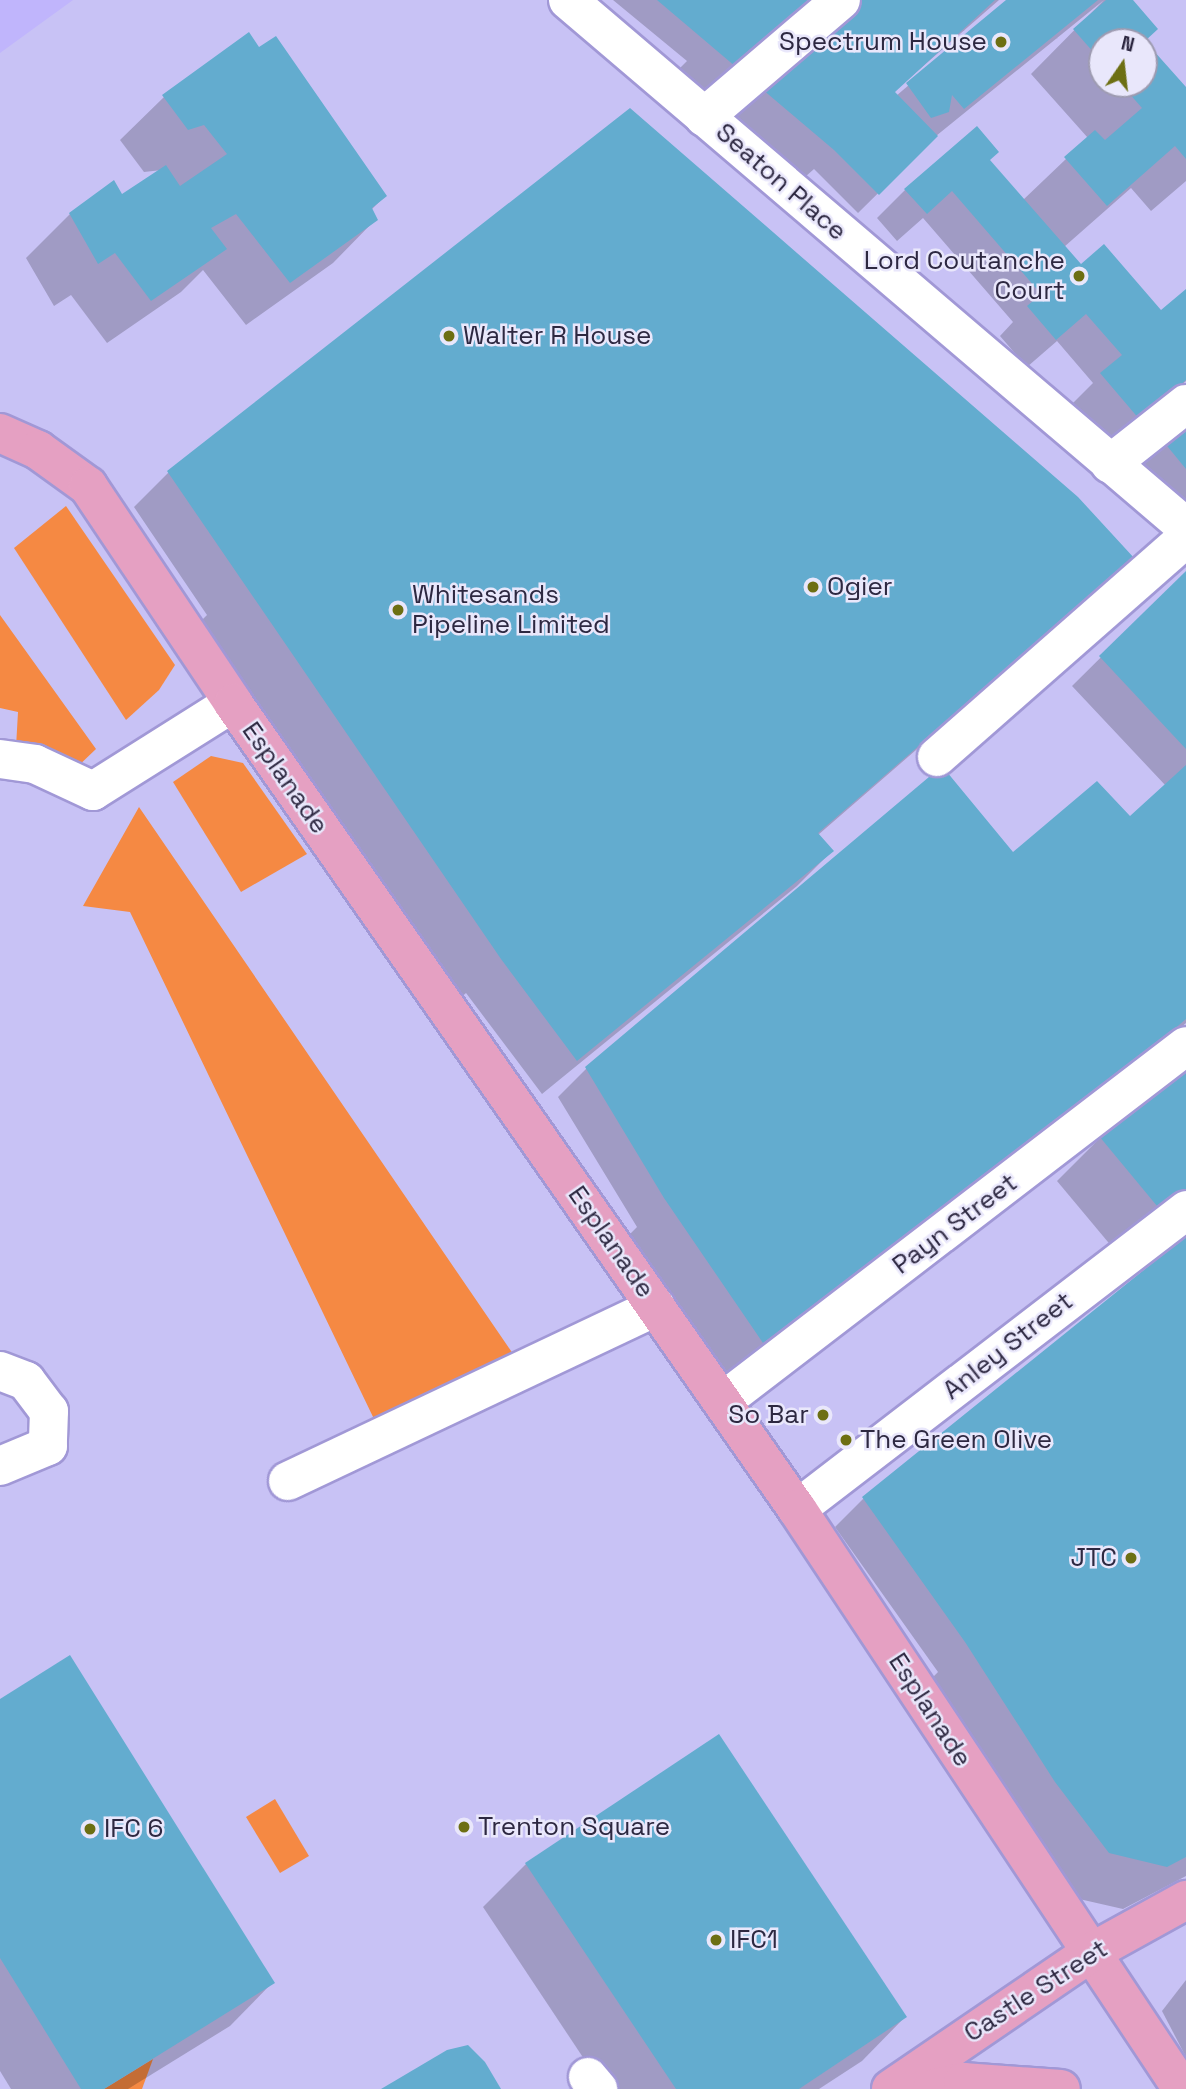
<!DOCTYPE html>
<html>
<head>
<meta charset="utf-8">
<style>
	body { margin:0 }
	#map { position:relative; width:1186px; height:2089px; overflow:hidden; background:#c8c2f5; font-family:"Space Grotesk",sans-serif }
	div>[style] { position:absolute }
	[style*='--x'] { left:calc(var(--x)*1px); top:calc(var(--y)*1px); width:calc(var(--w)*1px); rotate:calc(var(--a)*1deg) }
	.built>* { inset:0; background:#c0b5fc }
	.green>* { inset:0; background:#f58943 }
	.shadow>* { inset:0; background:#0003 }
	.building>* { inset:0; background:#63accf }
	.roads { filter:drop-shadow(2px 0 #a198d6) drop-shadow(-2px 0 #a198d6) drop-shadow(0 2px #a198d6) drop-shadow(0 -2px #a198d6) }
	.minor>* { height:38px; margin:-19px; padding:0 19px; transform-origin:19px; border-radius:19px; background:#fff }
	.major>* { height:38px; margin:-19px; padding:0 19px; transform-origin:19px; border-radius:19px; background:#e5a0c2 }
	.dots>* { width:19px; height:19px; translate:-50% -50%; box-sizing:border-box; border:4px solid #e9e7fb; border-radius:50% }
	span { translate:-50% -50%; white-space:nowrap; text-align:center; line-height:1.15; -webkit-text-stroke:5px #e9e7fb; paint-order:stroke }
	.poi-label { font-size:26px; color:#2d2841 }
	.right { translate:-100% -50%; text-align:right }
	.left { translate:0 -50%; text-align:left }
	.street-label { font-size:26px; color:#2d2841 }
	.north { position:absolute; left:1088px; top:28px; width:70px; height:70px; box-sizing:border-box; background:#e9e7fb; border:2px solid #9e9bb1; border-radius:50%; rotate:14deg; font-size:19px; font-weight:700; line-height:28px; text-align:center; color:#2d2841 }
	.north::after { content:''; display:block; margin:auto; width:24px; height:32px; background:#6d6f13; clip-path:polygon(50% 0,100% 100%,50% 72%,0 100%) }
</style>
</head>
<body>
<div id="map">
	<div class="built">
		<i style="clip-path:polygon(0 0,73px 0,0 53px)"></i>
	</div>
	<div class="green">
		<i style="clip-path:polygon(66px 506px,175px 665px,159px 690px,126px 720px,14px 548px)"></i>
		<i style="clip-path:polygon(0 615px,96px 749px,74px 770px,16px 747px,18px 712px,0 708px)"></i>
		<i style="clip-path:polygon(211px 756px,243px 763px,307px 854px,241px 892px,173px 782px)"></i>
		<i style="clip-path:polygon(139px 807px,524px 1370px,375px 1421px,130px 912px,83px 906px)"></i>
		<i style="clip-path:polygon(275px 1799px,309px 1856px,280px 1873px,246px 1817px)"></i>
		<i style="clip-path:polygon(153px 2059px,142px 2089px,104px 2089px)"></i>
	</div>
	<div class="shadow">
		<i style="clip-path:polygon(evenodd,613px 0,999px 0,883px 101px,896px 96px,1009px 0,1130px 0,1143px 41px,1186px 89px,1186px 181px,1151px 211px,1131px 188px,1064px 247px,1081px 266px,1161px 313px,1186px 291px,1186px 381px,1111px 447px,1073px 403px,1093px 383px,1057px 341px,1027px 367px,1000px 336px,1013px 322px,923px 218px,897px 241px,877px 218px,905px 190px,988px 160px,1023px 200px,1088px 138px,1031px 74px,1104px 0,936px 136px,858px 213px,814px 169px,805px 177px,679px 69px,687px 61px,613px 0,1102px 42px,1144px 42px,1144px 84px,1102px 84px,1102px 42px)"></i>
		<i style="clip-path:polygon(258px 49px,385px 196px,371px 210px,376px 219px,333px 263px,246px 325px,203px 270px,181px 292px,107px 343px,71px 295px,54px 306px,26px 258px,70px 214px,121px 197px,162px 170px,144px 172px,120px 140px,164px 97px)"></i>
		<i style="clip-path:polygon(1186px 425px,1186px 531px,1136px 470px)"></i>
		<i style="clip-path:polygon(169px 472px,1097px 593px,818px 835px,832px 851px,797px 886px,542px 1094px,466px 993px,457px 1001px,199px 623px,207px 615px,134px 507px)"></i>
		<i style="clip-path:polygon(1186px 573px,1186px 1023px,1020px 1165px,719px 1385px,622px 1242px,637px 1227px,558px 1097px,587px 1068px,1013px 854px,1130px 818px,1166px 786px,1072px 686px)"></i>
		<i style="clip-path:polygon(1186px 1066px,1186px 1196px,1118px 1254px,1057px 1181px,1100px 1138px)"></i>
		<i style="clip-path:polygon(1186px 1238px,1186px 1876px,1123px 1909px,1066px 1896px,923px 1687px,938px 1672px,835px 1527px,863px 1499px)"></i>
		<i style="clip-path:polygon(0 1701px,273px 1982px,230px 2026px,128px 2089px,11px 2089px,0 2071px)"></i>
		<i style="clip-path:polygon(526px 1864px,905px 2017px,862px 2061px,819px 2089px,604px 2089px,483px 1907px)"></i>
		<i style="clip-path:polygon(1186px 1980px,1186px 2057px,1162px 2011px)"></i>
	</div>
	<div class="building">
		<i style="clip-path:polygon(657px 0,995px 0,895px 92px,938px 136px,879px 195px,834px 150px)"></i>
		<i style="clip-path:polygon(1006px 0,1098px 0,964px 109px,952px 95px,949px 112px,931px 118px,906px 83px)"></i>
		<i style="clip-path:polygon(1106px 0,1133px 0,1158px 29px,1145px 41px,1186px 87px,1186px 159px,1175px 146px,1107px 206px,1064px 157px,1095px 130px,1105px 140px,1142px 108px,1121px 84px,1144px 84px,1144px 42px,1102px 42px,1102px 62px,1073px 29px)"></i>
		<i style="clip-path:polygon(249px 32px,259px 47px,276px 36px,387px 196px,372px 208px,378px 220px,290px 283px,236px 214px,211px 228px,227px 249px,151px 301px,115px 253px,98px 264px,69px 213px,114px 180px,122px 194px,166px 165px,180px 186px,227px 154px,204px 125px,188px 130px,162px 95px)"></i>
		<i style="clip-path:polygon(630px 108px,1078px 497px,1135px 559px,818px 833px,834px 851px,577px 1061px,501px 959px,167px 471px)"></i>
		<i style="clip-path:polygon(977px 126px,999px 152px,990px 160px,1081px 264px,1104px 244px,1161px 310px,1186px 289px,1186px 380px,1140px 420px,1100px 373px,1122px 355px,1086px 314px,1056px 340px,1027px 306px,1041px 294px,952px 191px,927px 214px,904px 189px)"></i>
		<i style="clip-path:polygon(1186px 423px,1186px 469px,1163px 441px)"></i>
		<i style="clip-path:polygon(1186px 571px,1186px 749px,1099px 656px)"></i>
		<i style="clip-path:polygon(1186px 765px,1186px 1019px,1066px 1122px,763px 1343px,664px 1198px,585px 1067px,942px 766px,1013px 852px,1097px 781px,1130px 816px)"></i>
		<i style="clip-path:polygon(1186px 1064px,1186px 1192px,1162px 1212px,1099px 1136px)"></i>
		<i style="clip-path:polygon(1186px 1236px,1186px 1857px,1167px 1867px,1109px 1853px,1055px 1782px,965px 1642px,862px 1497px)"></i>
		<i style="clip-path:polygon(70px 1655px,275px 1983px,104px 2089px,81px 2089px,0 1958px,0 1699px)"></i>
		<i style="clip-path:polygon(719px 1734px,907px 2017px,799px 2089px,676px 2089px,525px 1863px)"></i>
		<i style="clip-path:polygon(468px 2045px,485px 2062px,501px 2089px,381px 2089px,447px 2050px)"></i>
	</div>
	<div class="roads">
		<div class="minor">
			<i style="--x:568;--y:0;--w:812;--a:40.46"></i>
			<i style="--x:704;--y:117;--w:180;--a:-40.5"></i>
			<i style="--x:1110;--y:464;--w:97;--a:-38.3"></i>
			<i style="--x:937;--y:757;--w:332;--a:-41.3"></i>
			<i style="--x:0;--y:759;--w:35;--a:8"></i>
			<i style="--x:35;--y:764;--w:64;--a:25"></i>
			<i style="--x:93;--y:791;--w:165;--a:-32.2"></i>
			<i style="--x:0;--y:1371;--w:28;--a:21"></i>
			<i style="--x:26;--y:1381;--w:38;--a:53"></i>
			<i style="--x:49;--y:1411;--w:35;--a:92"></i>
			<i style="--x:48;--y:1446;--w:52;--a:157.4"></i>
			<i style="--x:723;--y:1401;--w:583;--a:-37.48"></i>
			<i style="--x:288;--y:1481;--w:407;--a:-25.3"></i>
			<i style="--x:797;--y:1509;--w:491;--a:-37.5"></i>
			<i style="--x:588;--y:2077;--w:16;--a:50"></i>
		</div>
		<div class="major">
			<i style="--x:0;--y:433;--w:42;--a:24.1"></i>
			<i style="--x:38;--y:450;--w:62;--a:35.8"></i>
			<i style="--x:88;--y:486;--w:261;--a:56.2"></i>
			<i style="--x:233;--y:703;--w:984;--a:55.02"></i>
			<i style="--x:797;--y:1509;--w:696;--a:56.42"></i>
			<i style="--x:891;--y:2089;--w:241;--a:-34.3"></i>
			<i style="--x:1090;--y:1953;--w:110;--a:-28.9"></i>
			<i style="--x:932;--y:2089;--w:32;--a:-13"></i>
			<i style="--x:963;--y:2082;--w:98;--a:4.1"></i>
		</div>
	</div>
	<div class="dots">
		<i style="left:1001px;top:42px;background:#6d6f13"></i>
		<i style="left:1079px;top:276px;background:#6d6f13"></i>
		<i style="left:449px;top:336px;background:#6d6f13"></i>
		<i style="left:813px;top:587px;background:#6d6f13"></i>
		<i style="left:398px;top:610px;background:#6d6f13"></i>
		<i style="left:823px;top:1415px;background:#6d6f13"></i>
		<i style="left:846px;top:1440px;background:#6d6f13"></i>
		<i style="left:1131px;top:1558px;background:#6d6f13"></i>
		<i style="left:464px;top:1827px;background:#6d6f13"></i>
		<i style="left:90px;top:1829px;background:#6d6f13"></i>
		<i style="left:716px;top:1940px;background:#6d6f13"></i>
	</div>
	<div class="poi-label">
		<span class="right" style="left:987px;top:42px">Spectrum House</span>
		<span class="right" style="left:1065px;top:276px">Lord Coutanche<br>Court</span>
		<span class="left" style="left:463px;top:336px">Walter R House</span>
		<span class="left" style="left:827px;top:587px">Ogier</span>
		<span class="left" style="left:412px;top:610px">Whitesands<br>Pipeline Limited</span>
		<span class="right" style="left:809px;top:1415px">So Bar</span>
		<span class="left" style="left:860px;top:1440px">The Green Olive</span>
		<span class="right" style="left:1117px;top:1558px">JTC</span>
		<span class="left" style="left:478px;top:1827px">Trenton Square</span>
		<span class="left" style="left:104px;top:1829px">IFC 6</span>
		<span class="left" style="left:730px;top:1940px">IFC1</span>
	</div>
	<div class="street-label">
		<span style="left:781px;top:182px;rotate:41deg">Seaton Place</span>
		<span style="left:285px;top:778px;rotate:55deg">Esplanade</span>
		<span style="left:955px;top:1224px;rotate:-37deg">Payn Street</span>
		<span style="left:611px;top:1242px;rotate:55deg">Esplanade</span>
		<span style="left:1008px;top:1346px;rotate:-38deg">Anley Street</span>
		<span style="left:930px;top:1710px;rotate:57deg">Esplanade</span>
		<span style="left:1036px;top:1991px;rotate:-33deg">Castle Street</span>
	</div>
	<div class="north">N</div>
</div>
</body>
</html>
